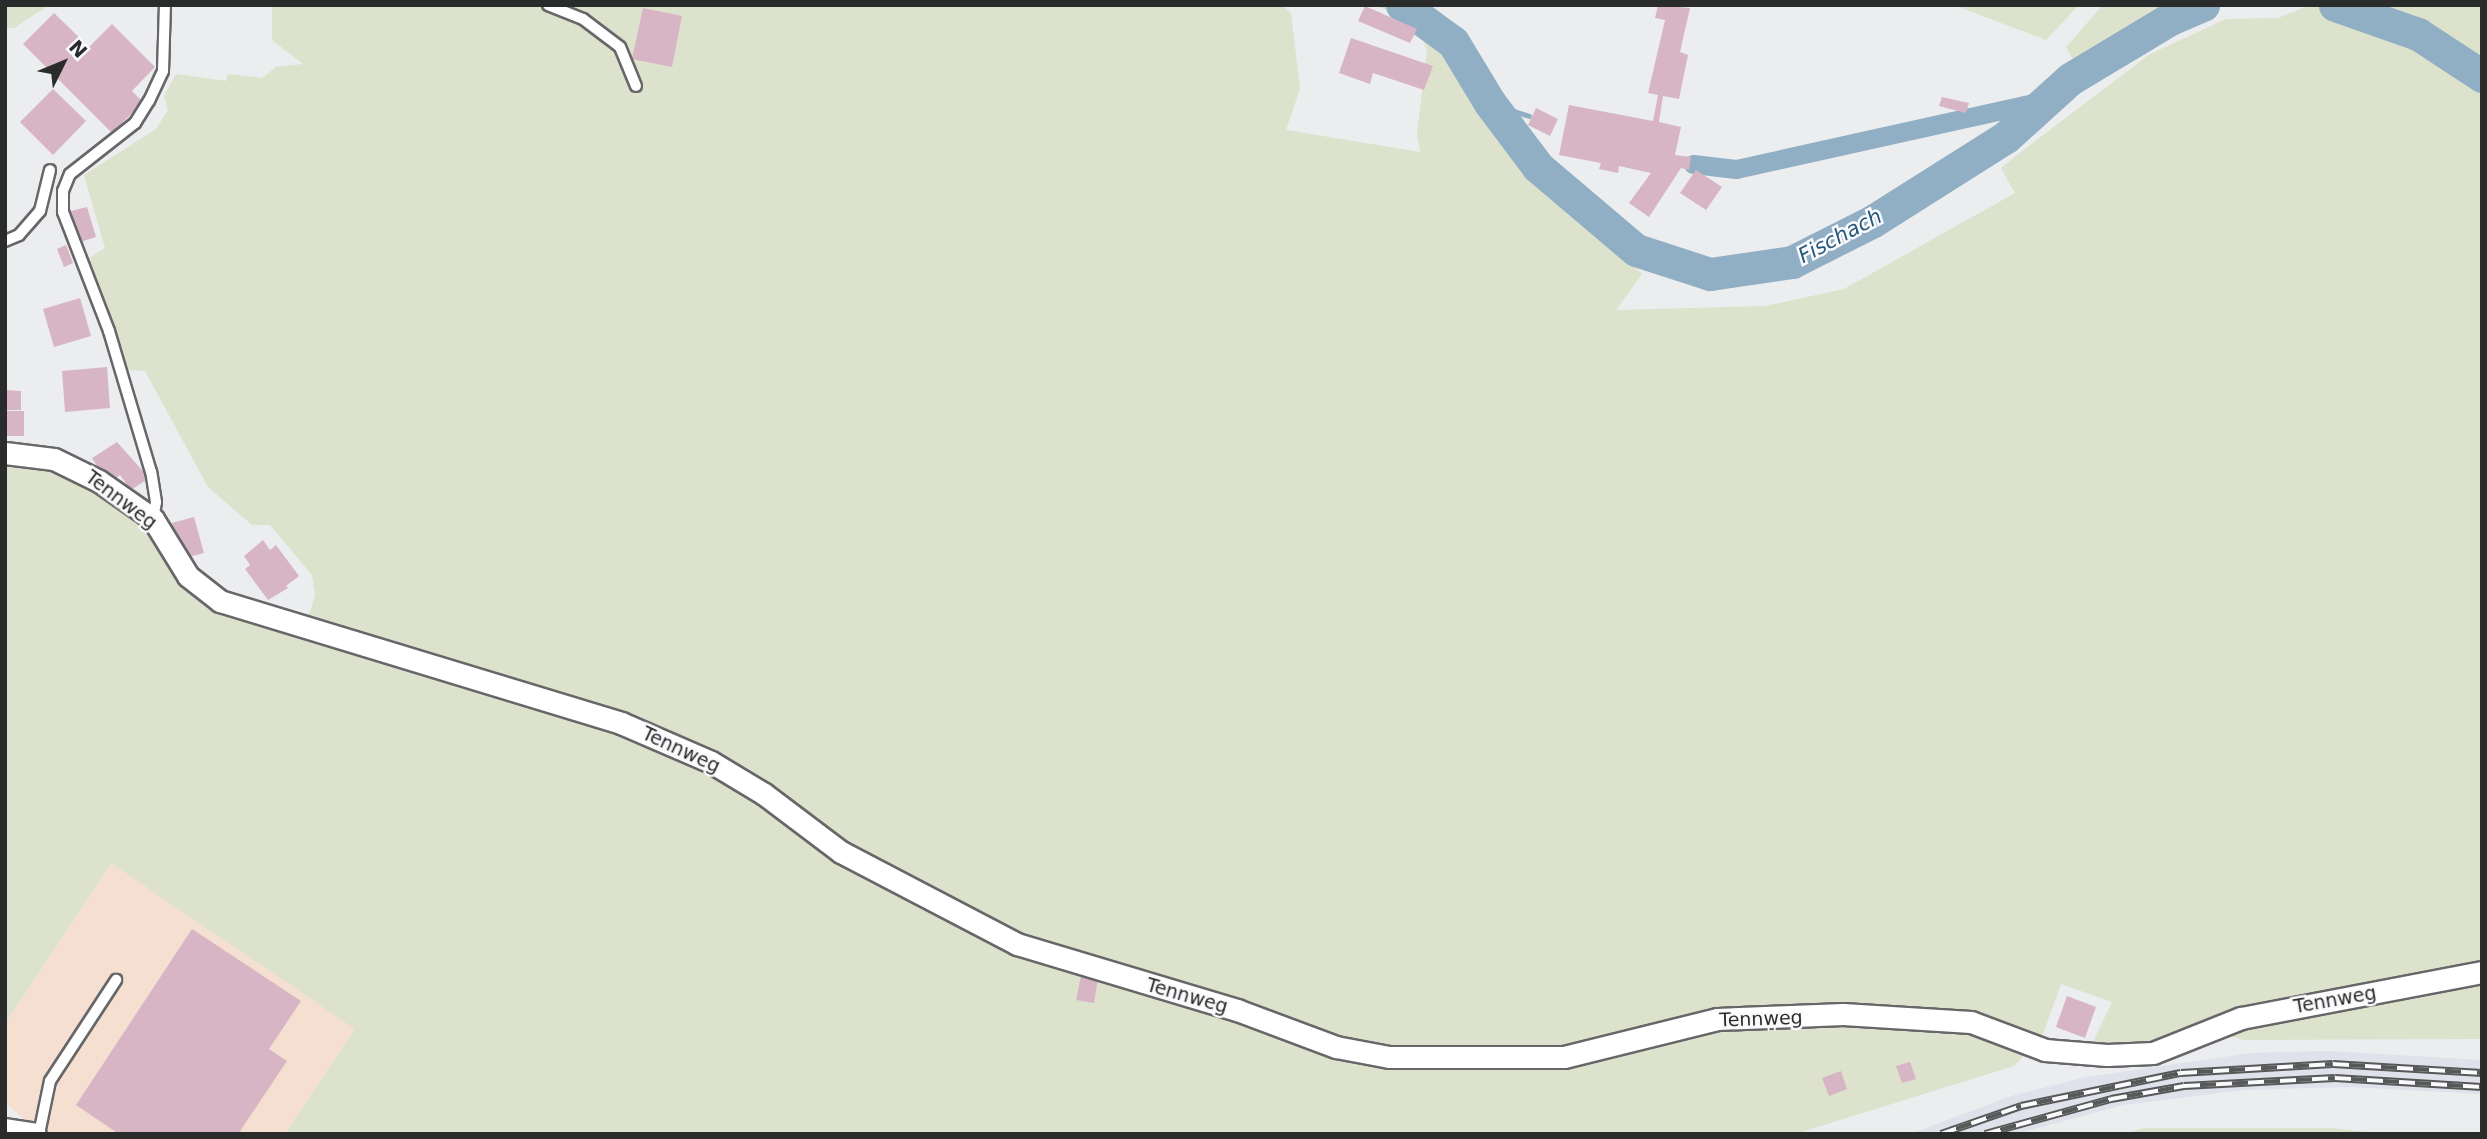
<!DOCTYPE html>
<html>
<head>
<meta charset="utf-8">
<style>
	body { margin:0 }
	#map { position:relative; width:2487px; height:1139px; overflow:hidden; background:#ecedef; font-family:"DejaVu Sans",sans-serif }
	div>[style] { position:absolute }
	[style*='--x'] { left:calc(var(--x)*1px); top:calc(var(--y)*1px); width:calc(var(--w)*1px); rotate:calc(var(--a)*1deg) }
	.commercial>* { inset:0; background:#f4dfd1 }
	.built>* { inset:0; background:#dfe1eb }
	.green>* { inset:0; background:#dce2cc }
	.stream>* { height:5px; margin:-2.5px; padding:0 2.5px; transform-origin:2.5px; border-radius:2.5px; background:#90aec4 }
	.canal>* { height:19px; margin:-9.5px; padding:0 9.5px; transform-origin:9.5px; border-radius:9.5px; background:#90aec4 }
	.river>* { height:33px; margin:-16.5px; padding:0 16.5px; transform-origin:16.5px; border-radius:16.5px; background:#90aec4 }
	.building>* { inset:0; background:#d8b5c5 }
	.roads { filter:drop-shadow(2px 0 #676769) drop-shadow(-2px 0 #676769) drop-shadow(0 2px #676769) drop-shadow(0 -2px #676769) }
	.service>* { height:10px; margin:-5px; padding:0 5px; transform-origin:5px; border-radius:5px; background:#fff }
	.minor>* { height:21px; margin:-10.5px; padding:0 10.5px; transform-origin:10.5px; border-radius:10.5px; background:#fff }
	.rail>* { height:8px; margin-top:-4px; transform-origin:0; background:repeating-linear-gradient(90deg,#fafafd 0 16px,#575858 0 32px); box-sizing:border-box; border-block:2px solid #575858 }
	span { translate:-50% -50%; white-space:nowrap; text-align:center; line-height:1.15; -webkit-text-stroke:5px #fafafd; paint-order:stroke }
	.street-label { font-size:19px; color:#2a2b2b }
	.water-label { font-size:21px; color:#27597a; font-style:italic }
	.frame { position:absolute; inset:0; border:7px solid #2a2b2b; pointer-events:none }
	.north { position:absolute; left:28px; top:28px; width:70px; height:70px; -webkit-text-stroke:5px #fafafd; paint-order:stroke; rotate:47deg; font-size:19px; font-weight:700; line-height:28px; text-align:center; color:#2a2b2b }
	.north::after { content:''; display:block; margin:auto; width:24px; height:32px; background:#2a2b2b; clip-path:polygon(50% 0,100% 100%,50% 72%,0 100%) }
</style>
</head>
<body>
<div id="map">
	<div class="commercial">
		<i style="clip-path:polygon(111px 863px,356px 1029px,285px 1134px,42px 1134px,5px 1103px,5px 1024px)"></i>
	</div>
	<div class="built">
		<i style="clip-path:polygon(2329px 1051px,2482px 1060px,2482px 1094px,2350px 1087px,2244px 1090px,2123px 1105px,2016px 1134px,1910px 1134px,2011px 1096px,2086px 1077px,2252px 1053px)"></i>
	</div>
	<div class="green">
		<i style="clip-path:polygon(5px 5px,49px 5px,14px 28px,5px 28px)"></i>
		<i style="clip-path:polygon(272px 5px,1282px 5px,1291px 13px,1300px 89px,1286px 130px,1420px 152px,1417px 133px,1427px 52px,1420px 28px,1376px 5px,1431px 5px,1445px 49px,1503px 147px,1642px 274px,1616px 310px,1765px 306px,1844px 289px,2015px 193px,2001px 168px,2022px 151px,2150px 54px,2226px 19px,2278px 18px,2311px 5px,2482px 5px,2482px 1039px,2243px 1040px,2222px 1033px,2114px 1049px,2093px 1042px,2112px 1002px,2061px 984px,2043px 1034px,2014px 1066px,1795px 1134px,285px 1134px,355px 1029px,111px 863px,5px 1024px,5px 460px,70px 471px,153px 527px,181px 574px,293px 633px,310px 612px,315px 595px,312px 575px,270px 525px,252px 525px,208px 487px,145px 371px,128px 370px,88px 259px,105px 248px,84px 175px,156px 129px,168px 110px,164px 96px,176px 74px,226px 81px,228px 74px,262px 78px,276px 67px,303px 64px,272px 40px)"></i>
		<i style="clip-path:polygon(1954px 5px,2079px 5px,2046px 40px)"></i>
		<i style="clip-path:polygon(2103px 5px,2173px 5px,2073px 59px,2066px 47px)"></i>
		<i style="clip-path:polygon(2144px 1128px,2333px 1128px,2385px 1134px,2125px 1134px)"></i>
	</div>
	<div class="stream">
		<i style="--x:1490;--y:103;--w:41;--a:18.4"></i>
	</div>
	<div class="canal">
		<i style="--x:1693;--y:164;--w:43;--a:6.6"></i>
		<i style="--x:1736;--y:169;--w:314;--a:-12.5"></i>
	</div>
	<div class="river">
		<i style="--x:1402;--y:5;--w:63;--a:36"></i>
		<i style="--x:1453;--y:42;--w:71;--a:58.8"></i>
		<i style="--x:1490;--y:103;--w:80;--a:53.1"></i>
		<i style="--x:1538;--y:167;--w:128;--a:40.3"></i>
		<i style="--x:1636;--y:250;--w:78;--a:18"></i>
		<i style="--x:1710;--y:274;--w:83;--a:-8.3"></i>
		<i style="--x:1792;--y:262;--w:91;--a:-26.8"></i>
		<i style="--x:1873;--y:221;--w:157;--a:-32.3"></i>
		<i style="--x:2006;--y:137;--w:86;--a:-42.2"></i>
		<i style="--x:2070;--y:79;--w:117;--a:-31"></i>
		<i style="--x:2170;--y:19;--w:36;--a:-23"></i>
		<i style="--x:2335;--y:5;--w:88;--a:19.3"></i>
		<i style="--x:2418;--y:34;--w:77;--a:33.3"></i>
	</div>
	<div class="building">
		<i style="clip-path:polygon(1658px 5px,1690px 8px,1680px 52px,1688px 55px,1679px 99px,1663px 96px,1659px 122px,1681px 127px,1675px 155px,1691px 157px,1689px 170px,1681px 168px,1649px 217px,1629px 203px,1651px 173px,1619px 166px,1618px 173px,1599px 169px,1601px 163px,1559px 155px,1569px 105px,1653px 121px,1658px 95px,1648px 93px,1665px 20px,1655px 18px)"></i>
		<i style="clip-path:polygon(1365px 6px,1417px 29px,1410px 43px,1358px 21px)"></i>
		<i style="clip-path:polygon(643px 8px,682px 16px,672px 67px,632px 59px)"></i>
		<i style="clip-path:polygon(54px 13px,89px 47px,112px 24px,155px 67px,132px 91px,143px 102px,112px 133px,23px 44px)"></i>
		<i style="clip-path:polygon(1351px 38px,1433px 66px,1424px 90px,1373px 73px,1370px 84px,1339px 73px)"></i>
		<i style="clip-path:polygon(53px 89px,86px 121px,53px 155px,20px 122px)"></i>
		<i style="clip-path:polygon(1942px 97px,1969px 103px,1966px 113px,1939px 106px)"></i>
		<i style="clip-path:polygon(1536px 108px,1558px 119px,1550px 136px,1528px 125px)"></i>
		<i style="clip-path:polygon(1696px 170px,1722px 187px,1706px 210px,1680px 193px)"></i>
		<i style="clip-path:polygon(87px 207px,96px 237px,80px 242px,71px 211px)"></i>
		<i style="clip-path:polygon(66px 245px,73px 263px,64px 267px,57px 249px)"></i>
		<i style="clip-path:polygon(80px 298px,91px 336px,54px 347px,43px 309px)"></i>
		<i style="clip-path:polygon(107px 367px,110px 408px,65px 412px,62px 371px)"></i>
		<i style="clip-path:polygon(5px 390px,21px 391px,21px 410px,5px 410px)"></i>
		<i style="clip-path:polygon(5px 411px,24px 411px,24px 436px,5px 436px)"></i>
		<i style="clip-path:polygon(117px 442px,149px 478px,131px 490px,120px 475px,108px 483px,92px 458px)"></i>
		<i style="clip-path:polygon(194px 517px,204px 553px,181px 559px,172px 523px)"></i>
		<i style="clip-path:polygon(263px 540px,270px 550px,276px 545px,299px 576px,286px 586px,288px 588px,268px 600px,245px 569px,250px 565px,244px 556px)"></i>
		<i style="clip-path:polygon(192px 929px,301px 1001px,269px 1049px,287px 1061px,240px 1131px,245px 1134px,119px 1134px,76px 1105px)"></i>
		<i style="clip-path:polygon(1081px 976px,1098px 979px,1094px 1003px,1076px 1000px)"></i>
		<i style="clip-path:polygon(2067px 996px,2096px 1007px,2085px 1038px,2056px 1027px)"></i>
		<i style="clip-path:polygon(1910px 1062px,1916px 1079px,1902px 1083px,1896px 1066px)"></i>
		<i style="clip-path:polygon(1841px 1071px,1847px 1089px,1829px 1096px,1822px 1078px)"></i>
	</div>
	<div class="roads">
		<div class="service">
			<i style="--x:548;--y:5;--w:38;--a:22"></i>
			<i style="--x:583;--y:19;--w:46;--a:37.1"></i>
			<i style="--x:620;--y:47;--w:42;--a:67.7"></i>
			<i style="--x:5;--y:241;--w:15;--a:-23"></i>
			<i style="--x:19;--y:235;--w:32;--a:-49"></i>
			<i style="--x:40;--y:211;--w:42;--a:-76.3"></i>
			<i style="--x:153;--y:519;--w:17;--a:-80"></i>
			<i style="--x:156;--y:502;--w:30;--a:-99"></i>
			<i style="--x:151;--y:472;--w:147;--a:-106.6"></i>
			<i style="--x:109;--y:331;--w:128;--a:-111.1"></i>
			<i style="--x:63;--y:212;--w:21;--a:-90"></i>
			<i style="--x:63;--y:191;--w:18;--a:-68"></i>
			<i style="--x:70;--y:174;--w:83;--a:-38.1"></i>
			<i style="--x:135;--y:123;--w:26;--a:-58"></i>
			<i style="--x:149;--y:101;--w:33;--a:-65"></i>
			<i style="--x:163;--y:71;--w:66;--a:-88.3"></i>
			<i style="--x:39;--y:1134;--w:54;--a:-78.3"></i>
			<i style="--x:50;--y:1081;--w:121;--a:-56.8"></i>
		</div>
		<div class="minor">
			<i style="--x:5;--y:453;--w:49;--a:7"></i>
			<i style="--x:54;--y:459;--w:50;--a:26.1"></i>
			<i style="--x:99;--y:481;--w:66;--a:35.1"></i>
			<i style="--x:153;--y:519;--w:67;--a:58.4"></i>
			<i style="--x:188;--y:576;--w:41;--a:38"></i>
			<i style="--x:220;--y:601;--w:419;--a:16.9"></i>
			<i style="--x:621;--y:723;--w:98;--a:23.4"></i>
			<i style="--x:711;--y:762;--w:62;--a:31.1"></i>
			<i style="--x:764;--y:794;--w:96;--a:37"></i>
			<i style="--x:841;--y:852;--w:199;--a:27.6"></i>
			<i style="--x:1017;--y:944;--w:230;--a:16.7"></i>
			<i style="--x:1237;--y:1010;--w:106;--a:20.5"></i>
			<i style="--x:1336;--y:1047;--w:54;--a:10.7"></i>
			<i style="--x:1389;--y:1057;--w:175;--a:0"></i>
			<i style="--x:1564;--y:1057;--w:158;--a:-13.9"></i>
			<i style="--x:1717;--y:1019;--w:126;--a:-2.3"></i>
			<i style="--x:1843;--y:1014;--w:128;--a:3.6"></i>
			<i style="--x:1971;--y:1022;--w:79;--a:20.7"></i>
			<i style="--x:2045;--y:1050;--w:62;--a:4.6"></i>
			<i style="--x:2107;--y:1055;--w:46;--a:-2.5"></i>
			<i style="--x:2153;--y:1053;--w:95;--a:-21.7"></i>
			<i style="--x:2241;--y:1018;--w:245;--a:-10.8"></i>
			<i style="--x:5;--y:1129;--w:30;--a:9"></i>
		</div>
	</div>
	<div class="rail">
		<i style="--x:1941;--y:1134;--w:85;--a:-19.3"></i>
		<i style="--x:2021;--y:1106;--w:163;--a:-11.7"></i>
		<i style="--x:2181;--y:1073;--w:152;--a:-3.4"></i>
		<i style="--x:2333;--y:1064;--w:149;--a:3.5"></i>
		<i style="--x:1985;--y:1134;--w:131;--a:-15.5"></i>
		<i style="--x:2111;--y:1099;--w:74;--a:-10.1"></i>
		<i style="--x:2184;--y:1086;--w:151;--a:-3"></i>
		<i style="--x:2335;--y:1078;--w:147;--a:3.5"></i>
	</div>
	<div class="street-label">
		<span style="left:121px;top:500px;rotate:37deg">Tennweg</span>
		<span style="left:681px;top:750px;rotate:25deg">Tennweg</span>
		<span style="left:1187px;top:996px;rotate:16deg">Tennweg</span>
		<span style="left:2335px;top:1000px;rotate:-10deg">Tennweg</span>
		<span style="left:1761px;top:1019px;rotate:-2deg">Tennweg</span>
	</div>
	<div class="water-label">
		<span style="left:1840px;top:236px;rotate:-28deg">Fischach</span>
	</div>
	<div class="frame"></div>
	<div class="north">N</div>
</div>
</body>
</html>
